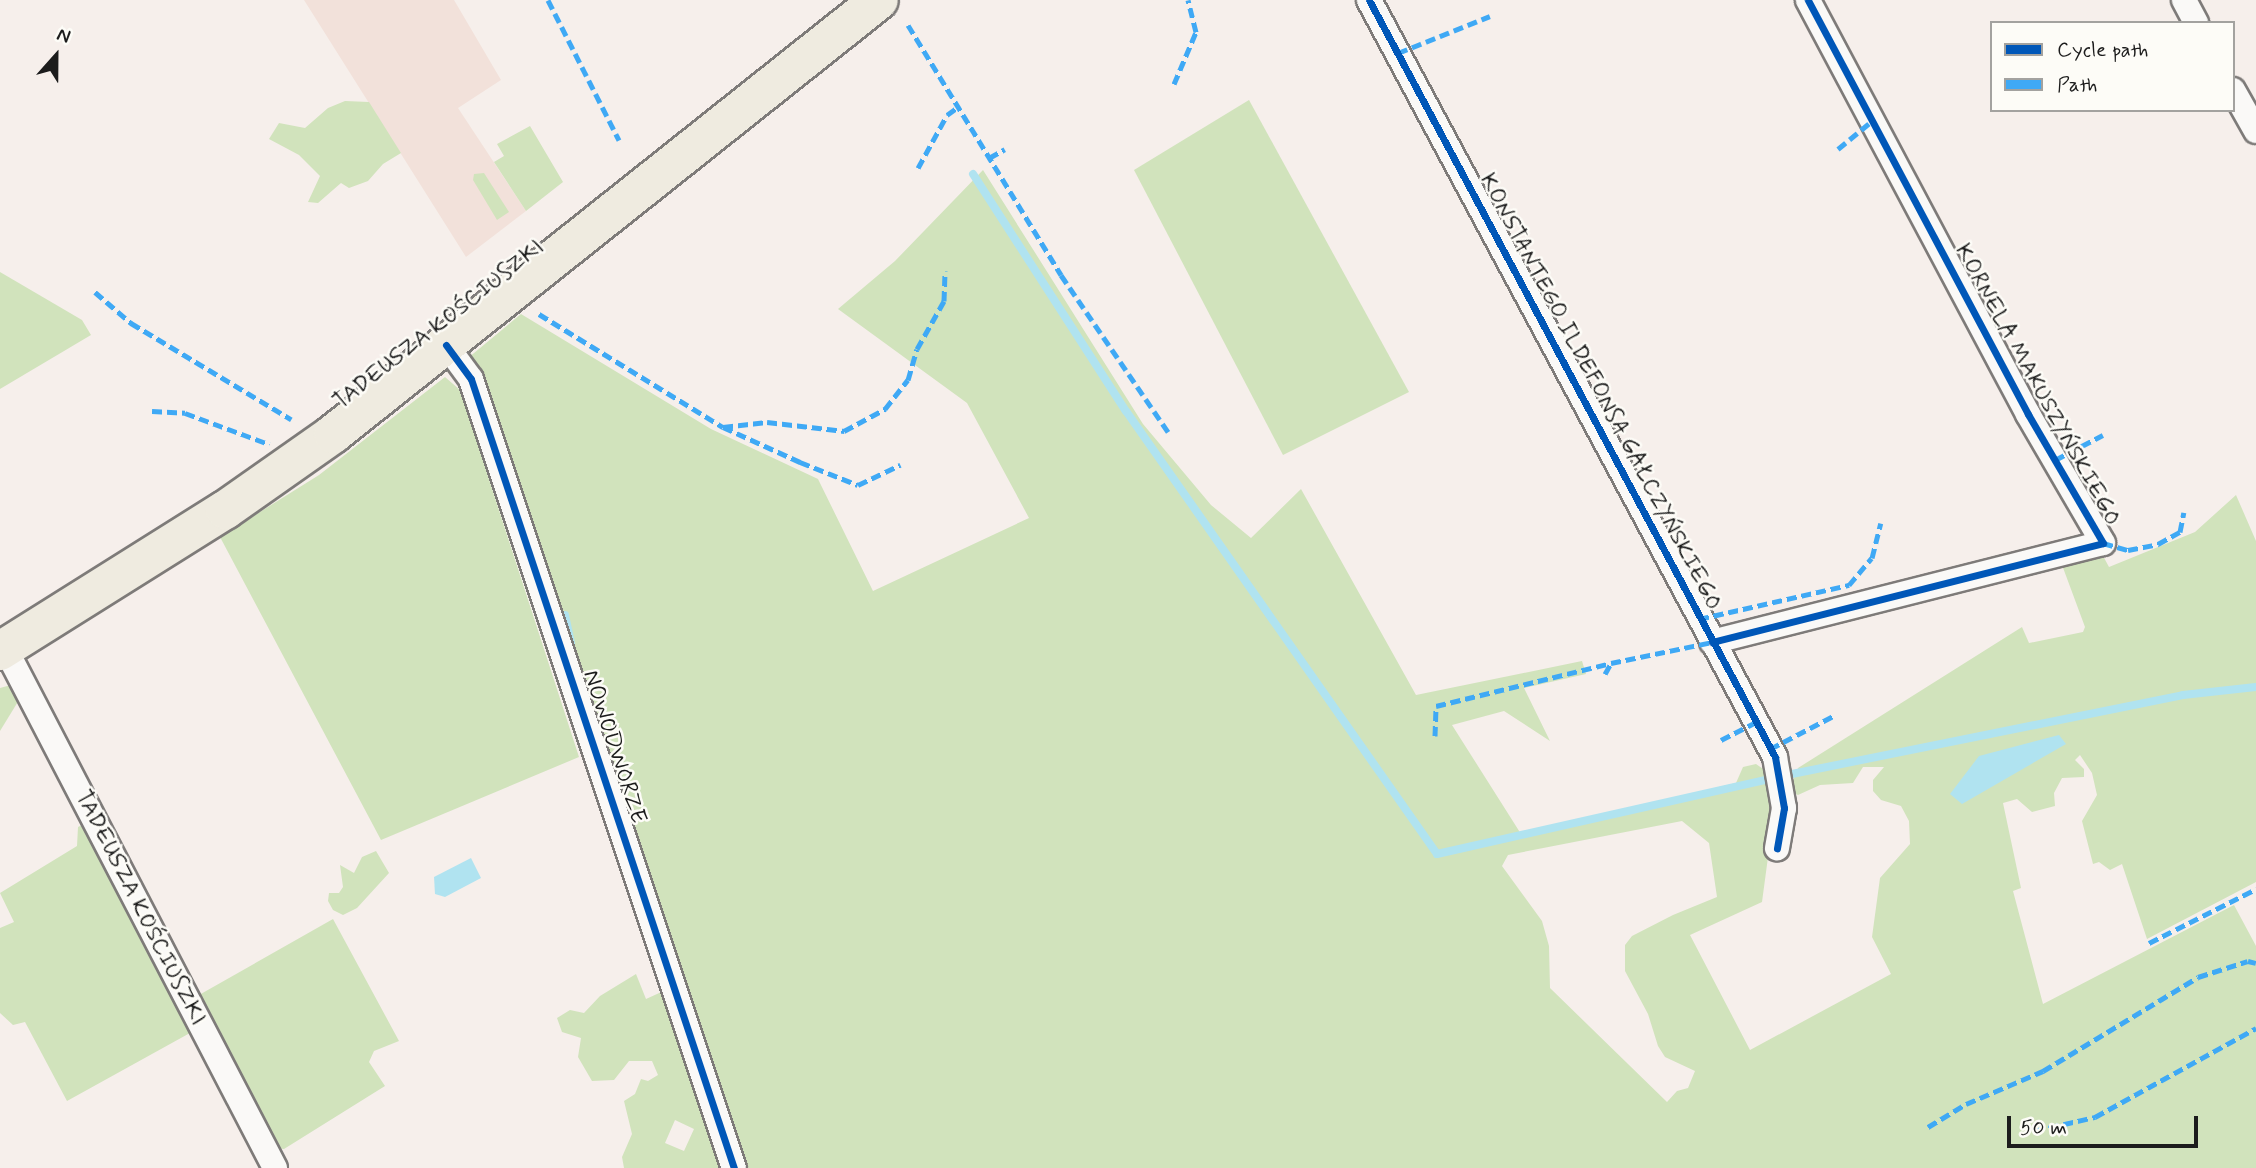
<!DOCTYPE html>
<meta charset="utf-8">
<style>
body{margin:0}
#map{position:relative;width:2256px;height:1168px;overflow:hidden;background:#f6efeb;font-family:Mynerve,sans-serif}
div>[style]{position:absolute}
.built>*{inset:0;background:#f2e1da}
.green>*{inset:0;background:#d1e3bc}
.water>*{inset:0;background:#b0e3f0}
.stream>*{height:8px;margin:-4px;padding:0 4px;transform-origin:4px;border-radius:4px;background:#b0e3f0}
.roads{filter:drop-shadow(2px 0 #7e7b79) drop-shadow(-2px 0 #7e7b79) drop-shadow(0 2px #7e7b79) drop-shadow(0 -2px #7e7b79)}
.minor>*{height:24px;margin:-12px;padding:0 12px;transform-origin:12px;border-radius:12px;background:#faf9f7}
.primary>*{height:38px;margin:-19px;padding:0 19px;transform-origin:19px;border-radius:19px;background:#efebe0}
.quiet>*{height:5px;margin-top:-2.5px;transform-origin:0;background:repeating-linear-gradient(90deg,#3fa9f5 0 10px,transparent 0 15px)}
.cycleway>*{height:7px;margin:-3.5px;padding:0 3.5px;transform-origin:3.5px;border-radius:3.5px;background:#0057b8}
span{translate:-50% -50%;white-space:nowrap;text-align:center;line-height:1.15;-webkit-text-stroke:5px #fdfcf7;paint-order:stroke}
.street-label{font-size:23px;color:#1c1c1c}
.legend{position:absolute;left:1990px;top:21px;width:245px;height:91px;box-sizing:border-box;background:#fdfcf7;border:2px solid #a3a29f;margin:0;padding:9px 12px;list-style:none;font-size:21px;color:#1c1c1c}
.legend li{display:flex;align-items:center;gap:14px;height:35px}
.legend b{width:35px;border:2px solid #a3a29f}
.north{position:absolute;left:21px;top:21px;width:70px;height:70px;-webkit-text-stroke:5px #fdfcf7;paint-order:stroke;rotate:21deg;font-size:19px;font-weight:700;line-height:28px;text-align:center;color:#1c1c1c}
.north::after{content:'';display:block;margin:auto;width:24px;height:32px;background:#1c1c1c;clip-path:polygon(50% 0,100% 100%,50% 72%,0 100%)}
.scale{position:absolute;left:2007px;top:1116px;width:191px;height:32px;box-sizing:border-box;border:4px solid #1c1c1c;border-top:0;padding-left:9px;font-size:21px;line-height:24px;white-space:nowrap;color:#1c1c1c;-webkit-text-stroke:5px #fdfcf7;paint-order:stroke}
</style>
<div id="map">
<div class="built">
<i style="clip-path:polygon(304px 0,454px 0,501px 80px,458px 108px,526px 211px,466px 257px)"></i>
</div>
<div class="green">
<i style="clip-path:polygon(1249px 100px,1409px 392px,1283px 455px,1134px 170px)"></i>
<i style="clip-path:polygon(345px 101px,369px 102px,401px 153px,383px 164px,368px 181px,349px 188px,341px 183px,318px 203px,308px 202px,320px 176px,299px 155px,269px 139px,279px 123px,305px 128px,328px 108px)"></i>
<i style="clip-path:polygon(530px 126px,563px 182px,526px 211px,494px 162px,504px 156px,497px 144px)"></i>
<i style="clip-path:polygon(evenodd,983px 170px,1143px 424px,1211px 505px,1251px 538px,1301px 489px,1416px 695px,1582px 661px,1586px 674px,1524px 688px,1550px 741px,1504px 711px,1452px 725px,1521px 834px,1736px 783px,1743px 767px,1756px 764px,1766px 771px,1777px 790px,1762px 902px,1690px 935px,1750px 1050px,1891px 974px,1872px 937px,1880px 878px,1910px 844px,1909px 821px,1901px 806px,1881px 800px,1873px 791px,1873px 780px,1884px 767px,1863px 767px,1853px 783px,1820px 785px,1798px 795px,1789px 791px,1798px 768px,2022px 627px,2029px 643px,2083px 632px,2085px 627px,2062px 565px,2102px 554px,2109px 567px,2195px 532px,2236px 495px,2256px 541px,2256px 882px,2147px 939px,2122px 864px,2110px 870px,2099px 862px,2093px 864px,2082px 821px,2097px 795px,2092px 773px,2080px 755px,2075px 760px,2084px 769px,2084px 777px,2062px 778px,2054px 793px,2055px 806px,2032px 812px,2017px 799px,2003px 803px,2021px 888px,2013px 891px,2043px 1004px,2234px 905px,2256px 946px,2256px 1168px,624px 1168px,622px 1157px,632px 1134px,624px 1101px,635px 1094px,641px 1079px,648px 1081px,658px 1075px,652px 1061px,629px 1061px,614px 1080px,592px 1081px,578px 1057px,581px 1038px,562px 1032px,557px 1018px,570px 1010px,584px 1013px,600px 996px,636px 974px,646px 999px,668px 989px,468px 358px,521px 314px,711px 429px,818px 479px,873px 591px,1029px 518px,967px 403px,838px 309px,895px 261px,983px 170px,1682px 821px,1709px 843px,1717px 897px,1673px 915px,1632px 936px,1625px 945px,1625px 971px,1648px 1014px,1658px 1046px,1665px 1057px,1695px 1071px,1688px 1088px,1677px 1091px,1667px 1102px,1550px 988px,1549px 946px,1542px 921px,1502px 866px,1508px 855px,1682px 821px,983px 170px,675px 1120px,694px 1129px,684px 1151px,665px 1143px,675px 1120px)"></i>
<i style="clip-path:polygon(484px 173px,509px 212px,497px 220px,473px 180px,474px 174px)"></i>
<i style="clip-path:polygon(0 272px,82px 320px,91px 335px,0 389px)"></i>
<i style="clip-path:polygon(445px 377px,460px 390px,579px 757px,381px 840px,220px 537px,319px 475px)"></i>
<i style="clip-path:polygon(11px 685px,19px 700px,0 731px,0 688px)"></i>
<i style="clip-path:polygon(86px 823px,199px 1028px,67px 1101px,25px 1022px,13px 1025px,0 1013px,0 928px,14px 922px,0 893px,77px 846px,78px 827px)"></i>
<i style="clip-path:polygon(376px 851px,389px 873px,357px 908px,343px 915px,333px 910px,328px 901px,329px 893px,339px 893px,343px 887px,340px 865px,354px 873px,362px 857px)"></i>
<i style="clip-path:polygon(333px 919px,399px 1041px,374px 1051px,369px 1062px,385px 1086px,284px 1149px,276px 1148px,199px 995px)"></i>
</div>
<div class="water">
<i style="clip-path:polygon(2059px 735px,2066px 744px,1962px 804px,1950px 794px,1979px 756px)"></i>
<i style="clip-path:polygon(471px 858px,481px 878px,445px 897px,435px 894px,434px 877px)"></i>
</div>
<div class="stream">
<i style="left:973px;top:174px;width:282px;rotate:57.2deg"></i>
<i style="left:1126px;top:411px;width:541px;rotate:54.93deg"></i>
<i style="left:1437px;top:854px;width:345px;rotate:-12.7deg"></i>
<i style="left:565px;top:615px;width:29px;rotate:78deg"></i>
<i style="left:1782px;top:776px;width:409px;rotate:-11.4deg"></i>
<i style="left:2183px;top:695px;width:73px;rotate:-6.3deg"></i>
</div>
<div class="roads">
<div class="minor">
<i style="left:1369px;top:0;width:859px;rotate:61.79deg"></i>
<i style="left:1775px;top:757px;width:52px;rotate:80deg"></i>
<i style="left:1784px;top:808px;width:41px;rotate:99.9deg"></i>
<i style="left:2184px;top:0;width:26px;rotate:62deg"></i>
<i style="left:2233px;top:90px;width:47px;rotate:60.7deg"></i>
<i style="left:446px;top:345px;width:42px;rotate:53.7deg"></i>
<i style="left:471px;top:379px;width:832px;rotate:71.57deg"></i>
<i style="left:1712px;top:642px;width:403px;rotate:-14.2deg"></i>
<i style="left:2103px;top:543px;width:149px;rotate:-120.2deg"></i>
<i style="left:2028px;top:414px;width:469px;rotate:-118deg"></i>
<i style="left:5px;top:648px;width:586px;rotate:62.56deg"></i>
</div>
<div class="primary">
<i style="left:0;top:651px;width:266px;rotate:-32.1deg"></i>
<i style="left:225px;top:510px;width:132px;rotate:-35.1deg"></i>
<i style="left:333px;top:434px;width:697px;rotate:-38.48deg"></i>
</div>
</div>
<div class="quiet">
<i style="left:548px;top:0;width:157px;rotate:63.1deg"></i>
<i style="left:908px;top:25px;width:293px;rotate:58.5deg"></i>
<i style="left:1061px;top:275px;width:190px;rotate:55.7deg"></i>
<i style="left:1398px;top:53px;width:99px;rotate:-21.9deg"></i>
<i style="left:1174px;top:84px;width:56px;rotate:-67.1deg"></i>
<i style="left:1196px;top:32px;width:33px;rotate:-104deg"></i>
<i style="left:1838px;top:149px;width:44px;rotate:-39.5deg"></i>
<i style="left:989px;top:158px;width:18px;rotate:-29deg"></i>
<i style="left:918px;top:168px;width:60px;rotate:-61.3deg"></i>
<i style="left:947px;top:115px;width:14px;rotate:-36deg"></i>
<i style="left:95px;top:292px;width:48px;rotate:40.7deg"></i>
<i style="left:131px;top:323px;width:187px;rotate:31deg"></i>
<i style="left:539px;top:314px;width:216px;rotate:31.6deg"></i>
<i style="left:723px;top:427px;width:85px;rotate:24.4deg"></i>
<i style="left:800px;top:462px;width:62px;rotate:21.6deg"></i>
<i style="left:858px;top:485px;width:47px;rotate:-25.5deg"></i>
<i style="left:152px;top:411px;width:33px;rotate:3deg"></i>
<i style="left:185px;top:413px;width:90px;rotate:20.3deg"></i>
<i style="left:723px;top:427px;width:44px;rotate:-6.5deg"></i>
<i style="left:767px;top:422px;width:78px;rotate:6.7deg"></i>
<i style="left:844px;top:431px;width:47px;rotate:-28.2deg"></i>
<i style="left:885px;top:409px;width:37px;rotate:-52deg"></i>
<i style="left:908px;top:380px;width:32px;rotate:-74deg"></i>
<i style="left:917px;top:349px;width:55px;rotate:-60.6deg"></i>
<i style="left:944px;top:301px;width:30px;rotate:-88deg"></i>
<i style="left:2055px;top:460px;width:54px;rotate:-27.5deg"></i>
<i style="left:2103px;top:543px;width:26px;rotate:16deg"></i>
<i style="left:2128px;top:550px;width:31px;rotate:-11deg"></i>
<i style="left:2158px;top:544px;width:25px;rotate:-29deg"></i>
<i style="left:2180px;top:532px;width:20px;rotate:-79deg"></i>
<i style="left:1699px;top:619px;width:154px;rotate:-12.8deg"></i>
<i style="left:1849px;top:585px;width:35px;rotate:-50deg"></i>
<i style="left:1872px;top:558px;width:36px;rotate:-76deg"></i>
<i style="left:1605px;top:674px;width:13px;rotate:-61deg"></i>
<i style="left:1611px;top:663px;width:103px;rotate:-11.7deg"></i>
<i style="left:1435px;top:736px;width:30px;rotate:-88deg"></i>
<i style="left:1436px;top:706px;width:180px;rotate:-13.8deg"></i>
<i style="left:1721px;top:740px;width:39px;rotate:-27deg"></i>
<i style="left:1770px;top:749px;width:73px;rotate:-27.6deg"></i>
<i style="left:2149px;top:943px;width:120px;rotate:-26.8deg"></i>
<i style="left:1928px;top:1127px;width:44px;rotate:-31.2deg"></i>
<i style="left:1966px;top:1104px;width:84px;rotate:-23.2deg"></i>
<i style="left:2043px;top:1071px;width:181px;rotate:-31.2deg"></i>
<i style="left:2198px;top:977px;width:52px;rotate:-17.7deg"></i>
<i style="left:2248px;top:961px;width:8px;rotate:14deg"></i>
<i style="left:2034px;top:1131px;width:63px;rotate:-12.9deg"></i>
<i style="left:2095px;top:1117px;width:184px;rotate:-28.9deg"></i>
</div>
<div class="cycleway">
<i style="left:1369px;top:0;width:859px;rotate:61.79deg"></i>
<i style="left:1775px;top:757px;width:52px;rotate:80deg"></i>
<i style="left:1784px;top:808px;width:41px;rotate:99.9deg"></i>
<i style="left:446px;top:345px;width:42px;rotate:53.7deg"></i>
<i style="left:471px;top:379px;width:832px;rotate:71.57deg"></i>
<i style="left:1712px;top:642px;width:403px;rotate:-14.2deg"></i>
<i style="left:2103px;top:543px;width:149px;rotate:-120.2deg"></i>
<i style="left:2028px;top:414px;width:469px;rotate:-118deg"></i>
</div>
<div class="street-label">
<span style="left:439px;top:325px;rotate:-38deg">TADEUSZA KOŚCIUSZKI</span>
<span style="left:2037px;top:385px;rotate:61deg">KORNELA MAKUSZYŃSKIEGO</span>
<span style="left:1600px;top:392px;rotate:62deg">KONSTANTEGO ILDEFONSA GAŁCZYŃSKIEGO</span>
<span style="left:614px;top:747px;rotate:72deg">NOWODWORZE</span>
<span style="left:140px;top:908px;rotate:63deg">TADEUSZA KOŚCIUSZKI</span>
</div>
<ul class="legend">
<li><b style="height:9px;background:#0057b8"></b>Cycle path</li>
<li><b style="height:9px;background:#3fa9f5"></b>Path</li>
</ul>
<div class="north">N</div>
<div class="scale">50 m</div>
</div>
